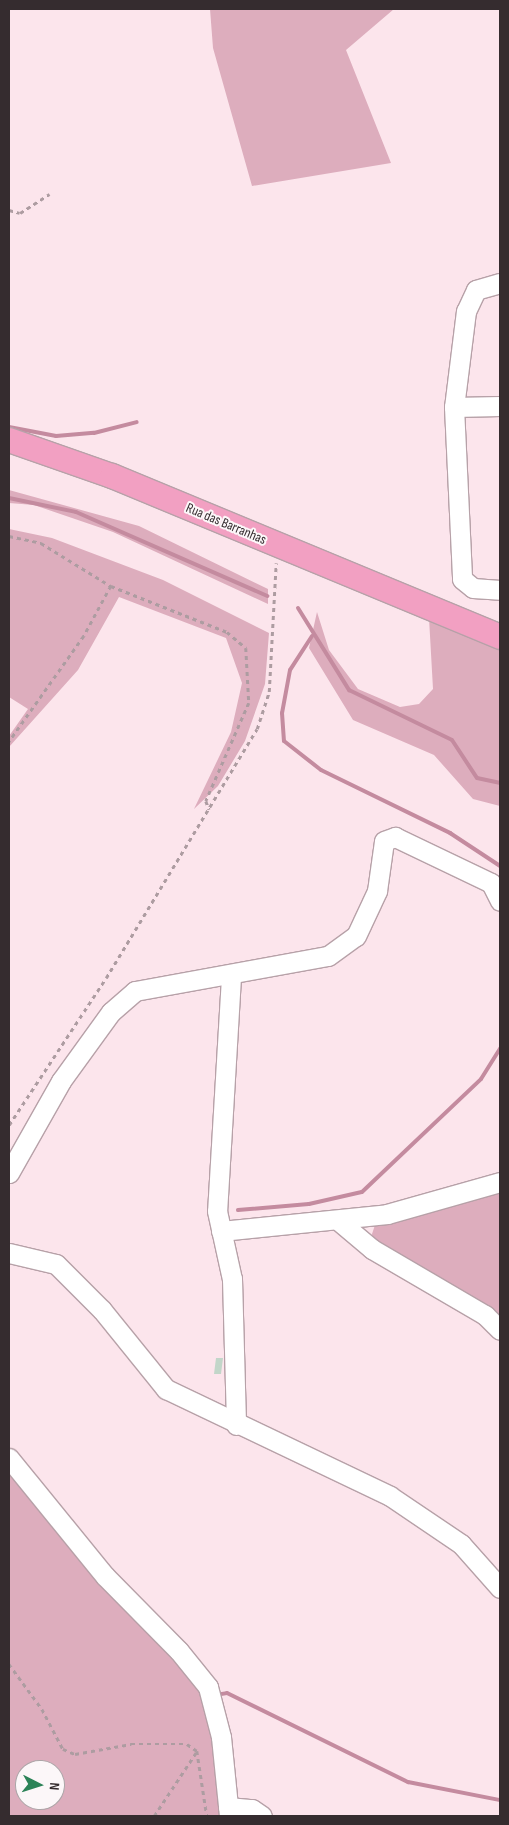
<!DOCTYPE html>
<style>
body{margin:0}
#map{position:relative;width:509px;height:1825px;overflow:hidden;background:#fce5ec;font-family:"Sofia Sans Condensed",sans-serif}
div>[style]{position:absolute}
.green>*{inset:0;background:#ddadbd}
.stream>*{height:4px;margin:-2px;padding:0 2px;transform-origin:2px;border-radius:2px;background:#c48b9f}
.building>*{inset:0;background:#c2d6c9}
.path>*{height:2.5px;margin-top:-1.25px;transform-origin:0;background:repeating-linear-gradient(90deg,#ad9ca1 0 4px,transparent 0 8px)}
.roads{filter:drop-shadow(1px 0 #b7a1a8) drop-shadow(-1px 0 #b7a1a8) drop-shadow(0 1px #b7a1a8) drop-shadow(0 -1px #b7a1a8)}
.minor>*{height:19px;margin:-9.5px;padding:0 9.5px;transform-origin:9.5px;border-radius:9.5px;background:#fff}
.major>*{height:24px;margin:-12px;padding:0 12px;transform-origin:12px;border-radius:12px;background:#f2a0c2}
span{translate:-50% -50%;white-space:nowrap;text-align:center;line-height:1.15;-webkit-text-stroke:4px #fcf7f9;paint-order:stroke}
.street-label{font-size:14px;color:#352c2f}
.frame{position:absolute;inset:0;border:10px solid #352c2f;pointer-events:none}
.north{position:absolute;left:15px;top:1760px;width:50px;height:50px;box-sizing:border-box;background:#fcf7f9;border:1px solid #aca6a8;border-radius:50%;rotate:95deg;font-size:14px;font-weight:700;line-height:20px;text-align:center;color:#352c2f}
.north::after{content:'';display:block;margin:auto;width:18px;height:22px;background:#2c8358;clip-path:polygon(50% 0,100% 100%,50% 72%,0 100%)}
</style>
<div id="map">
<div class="green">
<i style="clip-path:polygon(210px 9px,394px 9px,346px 50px,391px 163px,252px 186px,213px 48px)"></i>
<i style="clip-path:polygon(9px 490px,139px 526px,268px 589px,268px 604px,113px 532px,34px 505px,9px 503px)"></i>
<i style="clip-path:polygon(9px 529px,52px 538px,163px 580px,269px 633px,265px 684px,245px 741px,218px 786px,194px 809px,231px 732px,242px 683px,226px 638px,119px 597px,78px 670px,9px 747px,9px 736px,28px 709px,9px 697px)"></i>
<i style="clip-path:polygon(317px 612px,329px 650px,358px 689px,400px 707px,419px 704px,433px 689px,429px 618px,500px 647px,500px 806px,473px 799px,434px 755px,353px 720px,309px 648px)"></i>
<i style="clip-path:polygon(500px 1186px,500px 1327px,374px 1246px,372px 1234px,375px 1225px,392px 1216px)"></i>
<i style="clip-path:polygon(evenodd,9px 1471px,76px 1553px,154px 1633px,197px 1684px,214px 1738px,221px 1816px,9px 1816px,9px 1471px,25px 1770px,55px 1770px,55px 1800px,25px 1800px,25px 1770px)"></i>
</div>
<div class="stream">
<i style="left:9px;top:427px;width:48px;rotate:10.8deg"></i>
<i style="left:56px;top:436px;width:38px;rotate:-5deg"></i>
<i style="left:94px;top:433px;width:44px;rotate:-14.3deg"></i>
<i style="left:9px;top:498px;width:68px;rotate:11.8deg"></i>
<i style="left:76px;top:512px;width:209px;rotate:23.7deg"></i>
<i style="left:298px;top:608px;width:97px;rotate:58.1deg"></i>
<i style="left:349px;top:690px;width:114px;rotate:25.9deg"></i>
<i style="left:452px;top:740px;width:45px;rotate:56.7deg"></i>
<i style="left:477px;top:778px;width:24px;rotate:12deg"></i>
<i style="left:312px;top:636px;width:40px;rotate:122.9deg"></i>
<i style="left:290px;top:670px;width:44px;rotate:100.5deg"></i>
<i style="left:282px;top:713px;width:28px;rotate:86deg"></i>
<i style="left:284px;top:741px;width:47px;rotate:38.1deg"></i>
<i style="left:321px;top:770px;width:144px;rotate:26deg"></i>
<i style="left:450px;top:833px;width:60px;rotate:33.4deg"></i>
<i style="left:238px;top:1210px;width:71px;rotate:-4.8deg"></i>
<i style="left:309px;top:1204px;width:54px;rotate:-12.8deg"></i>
<i style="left:362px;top:1192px;width:164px;rotate:-43.5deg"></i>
<i style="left:481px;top:1079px;width:36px;rotate:-58deg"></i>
<i style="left:215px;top:1695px;width:12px;rotate:-9deg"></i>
<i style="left:227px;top:1693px;width:202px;rotate:26.2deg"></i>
<i style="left:408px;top:1782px;width:94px;rotate:11.1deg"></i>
</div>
<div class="building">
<i style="clip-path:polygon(216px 1358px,223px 1358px,221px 1374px,214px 1374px)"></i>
</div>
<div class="path">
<i style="left:9px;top:210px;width:11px;rotate:15deg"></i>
<i style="left:20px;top:213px;width:35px;rotate:-33deg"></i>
<i style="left:9px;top:536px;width:33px;rotate:12deg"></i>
<i style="left:41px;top:543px;width:82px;rotate:31.6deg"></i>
<i style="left:111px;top:586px;width:57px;rotate:118.4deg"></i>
<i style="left:84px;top:636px;width:130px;rotate:125.3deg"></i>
<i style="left:111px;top:586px;width:125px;rotate:21.6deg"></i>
<i style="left:227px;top:632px;width:25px;rotate:40deg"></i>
<i style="left:246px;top:648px;width:55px;rotate:86.9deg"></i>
<i style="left:249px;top:703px;width:107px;rotate:113.7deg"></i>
<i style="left:206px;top:801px;width:9px;rotate:69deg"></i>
<i style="left:9px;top:1125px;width:176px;rotate:-56.6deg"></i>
<i style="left:106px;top:978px;width:291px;rotate:-58.8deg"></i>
<i style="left:257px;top:729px;width:39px;rotate:-72deg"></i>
<i style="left:269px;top:692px;width:129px;rotate:-86.9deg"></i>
<i style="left:9px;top:1664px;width:56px;rotate:53.7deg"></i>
<i style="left:42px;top:1709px;width:45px;rotate:62.3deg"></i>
<i style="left:63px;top:1749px;width:13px;rotate:23deg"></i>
<i style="left:75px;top:1754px;width:57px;rotate:-10.1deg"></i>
<i style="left:131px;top:1744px;width:56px"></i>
<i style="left:187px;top:1744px;width:12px;rotate:35deg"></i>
<i style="left:197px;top:1751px;width:66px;rotate:81.3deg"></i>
<i style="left:154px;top:1816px;width:78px;rotate:-56.5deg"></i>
</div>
<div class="roads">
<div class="minor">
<i style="left:500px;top:283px;width:25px;rotate:164deg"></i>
<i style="left:476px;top:290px;width:23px;rotate:115deg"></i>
<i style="left:466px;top:311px;width:97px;rotate:97.1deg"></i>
<i style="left:454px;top:407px;width:172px;rotate:87.3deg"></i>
<i style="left:462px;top:579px;width:14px;rotate:39deg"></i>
<i style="left:473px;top:588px;width:27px;rotate:4deg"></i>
<i style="left:454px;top:407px;width:46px;rotate:-1.2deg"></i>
<i style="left:231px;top:977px;width:234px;rotate:93.4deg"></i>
<i style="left:217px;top:1211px;width:70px;rotate:77.6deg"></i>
<i style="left:232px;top:1279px;width:146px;rotate:88.4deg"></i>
<i style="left:9px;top:1173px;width:106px;rotate:-60.5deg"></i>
<i style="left:61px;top:1081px;width:85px;rotate:-54.1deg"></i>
<i style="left:111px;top:1012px;width:32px;rotate:-41deg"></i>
<i style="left:135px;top:991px;width:196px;rotate:-10.3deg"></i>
<i style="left:328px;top:956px;width:34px;rotate:-36deg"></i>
<i style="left:356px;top:936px;width:50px;rotate:-65deg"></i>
<i style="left:377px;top:891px;width:50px;rotate:-82deg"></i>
<i style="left:384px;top:841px;width:12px;rotate:-20deg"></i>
<i style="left:395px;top:837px;width:106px;rotate:25.6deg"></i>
<i style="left:491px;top:883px;width:20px;rotate:63deg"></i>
<i style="left:340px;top:1222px;width:42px;rotate:40.2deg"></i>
<i style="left:372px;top:1249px;width:131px;rotate:30.3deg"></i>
<i style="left:485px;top:1315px;width:21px;rotate:45deg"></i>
<i style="left:221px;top:1231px;width:167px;rotate:-5.8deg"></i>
<i style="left:387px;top:1214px;width:117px;rotate:-15.8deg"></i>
<i style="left:9px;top:1253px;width:48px;rotate:13.2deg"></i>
<i style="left:56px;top:1264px;width:65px;rotate:45deg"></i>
<i style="left:102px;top:1310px;width:102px;rotate:51deg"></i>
<i style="left:166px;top:1389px;width:248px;rotate:25.5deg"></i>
<i style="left:390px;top:1496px;width:86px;rotate:34.1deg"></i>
<i style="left:461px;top:1544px;width:59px;rotate:48.4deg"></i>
<i style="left:9px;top:1458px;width:152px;rotate:50.9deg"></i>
<i style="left:105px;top:1576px;width:105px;rotate:45.4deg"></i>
<i style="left:179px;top:1651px;width:46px;rotate:51.1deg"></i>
<i style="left:208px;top:1687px;width:52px;rotate:75.4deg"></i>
<i style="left:221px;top:1737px;width:79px;rotate:84.2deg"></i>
<i style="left:228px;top:1807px;width:24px;rotate:5deg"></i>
<i style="left:252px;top:1809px;width:12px;rotate:35deg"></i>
</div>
<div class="major">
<i style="left:9px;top:440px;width:109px;rotate:19.3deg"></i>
<i style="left:112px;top:476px;width:420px;rotate:22.5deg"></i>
</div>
</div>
<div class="street-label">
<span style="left:226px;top:524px;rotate:23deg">Rua das Barranhas</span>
</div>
<div class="frame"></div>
<div class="north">N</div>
</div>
